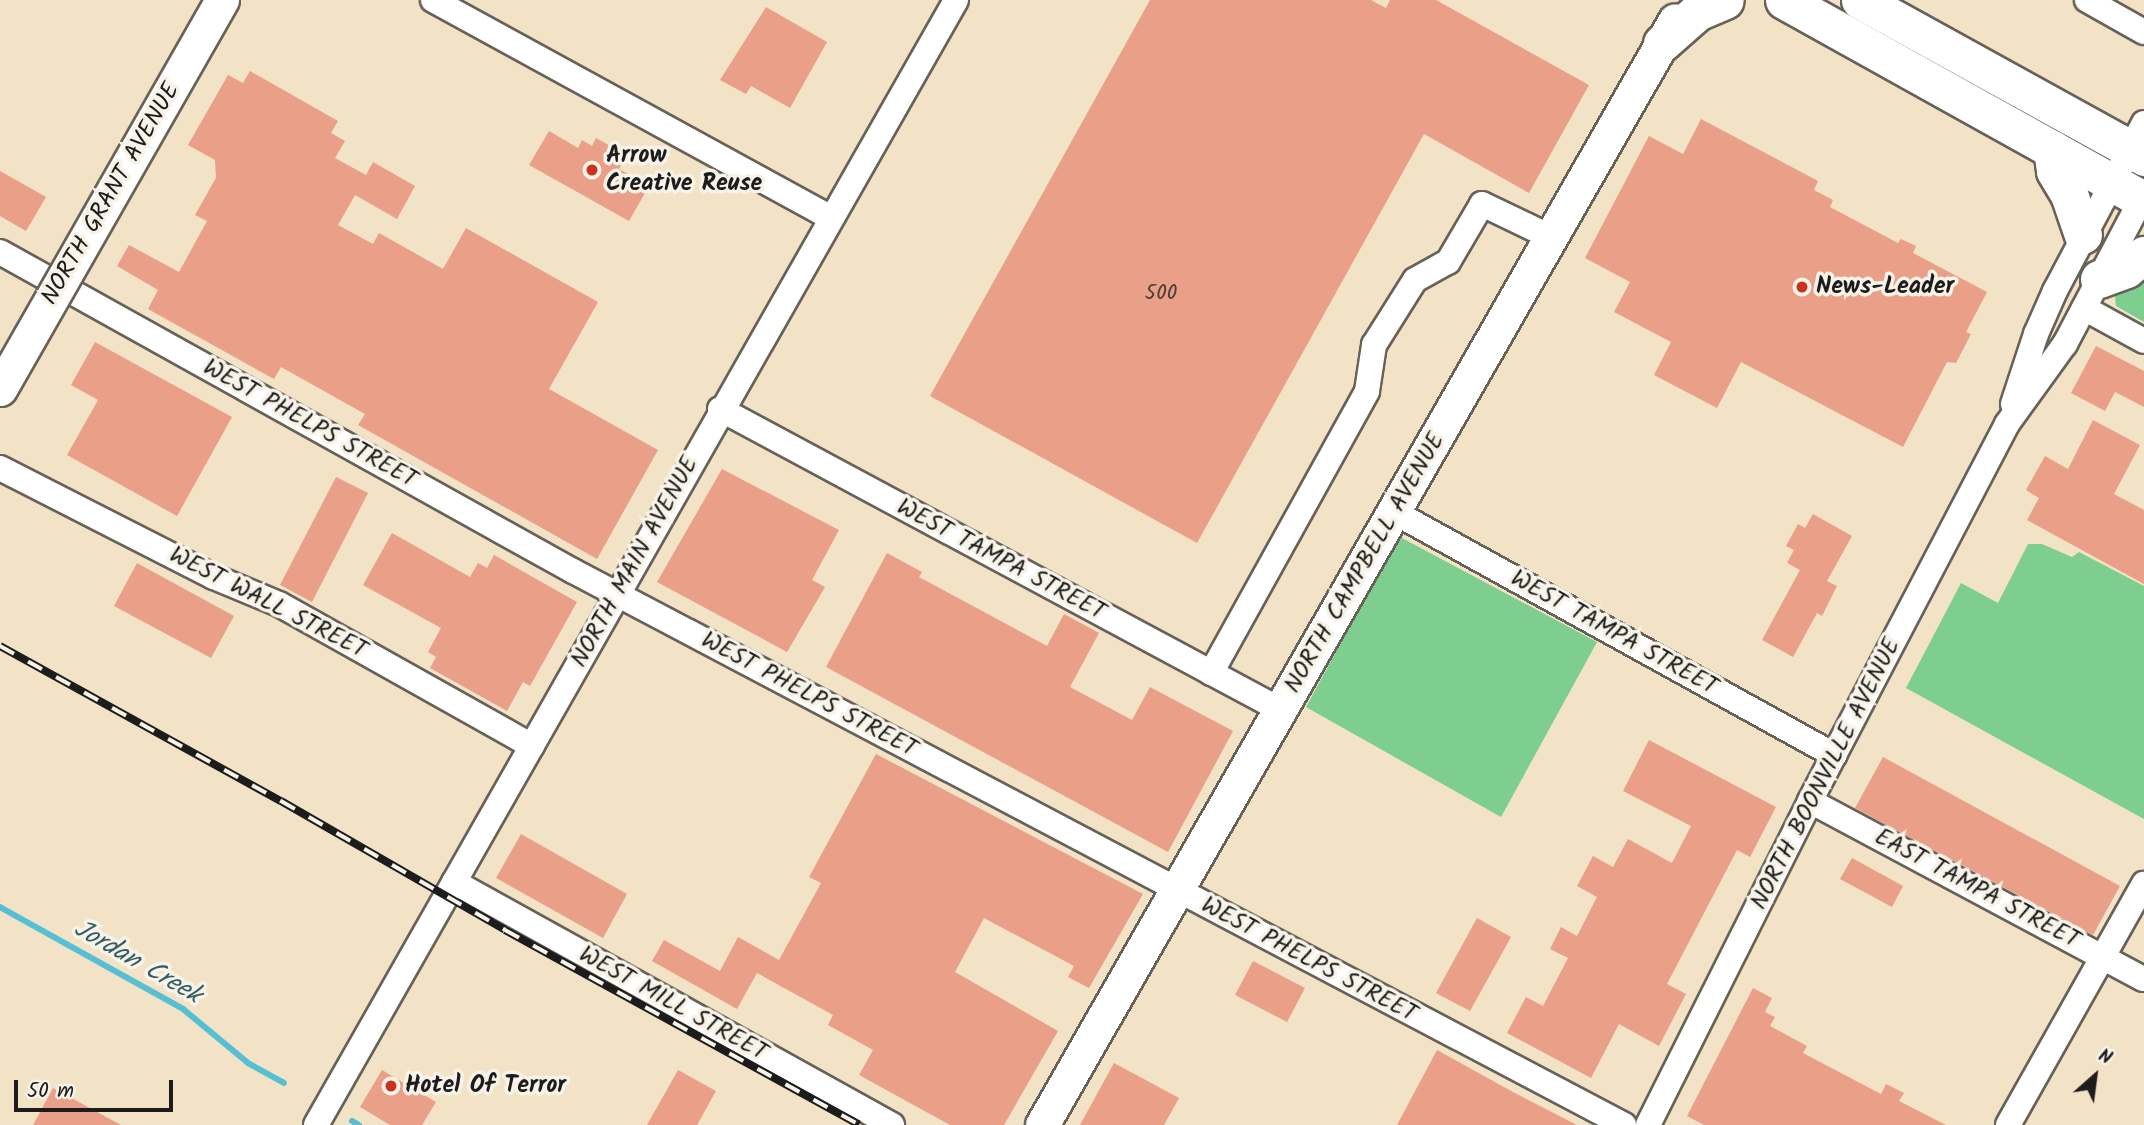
<!DOCTYPE html>
<style>
body{margin:0}
#map{position:relative;width:2144px;height:1125px;overflow:hidden;background:#f2e2c6;font-family:Kalam,sans-serif}
div>[style]{position:absolute}
.green>*{inset:0;background:#7dce8f}
.stream>*{height:6px;margin:-3px;padding:0 3px;transform-origin:3px;border-radius:3px;background:#56bfd3}
.building>*{inset:0;background:#e99f88}
.roads{filter:drop-shadow(2px 0 #676158) drop-shadow(-2px 0 #676158) drop-shadow(0 2px #676158) drop-shadow(0 -2px #676158)}
.street>*{height:24px;margin:-12px;padding:0 12px;transform-origin:12px;border-radius:12px;background:#fff}
.secondary>*{height:33px;margin:-16.5px;padding:0 16.5px;transform-origin:16.5px;border-radius:16.5px;background:#fff}
.primary>*{height:37px;margin:-18.5px;padding:0 18.5px;transform-origin:18.5px;border-radius:18.5px;background:#fff}
.rail>*{height:8px;margin-top:-4px;transform-origin:0;background:repeating-linear-gradient(90deg,#f7f3e8 0 16px,#1c1c1c 0 32px);box-sizing:border-box;border-block:2px solid #1c1c1c}
.bridges{filter:drop-shadow(2px 0 #676158) drop-shadow(-2px 0 #676158) drop-shadow(0 2px #676158) drop-shadow(0 -2px #676158)}
.secondary-bridge>*{height:33px;margin:-16.5px;padding:0 16.5px;transform-origin:16.5px;border-radius:16.5px;background:#fff}
.dots>*{width:19px;height:19px;translate:-50% -50%;box-sizing:border-box;border:4px solid #f7f3e8;border-radius:50%}
span{translate:-50% -50%;white-space:nowrap;text-align:center;line-height:1.15;-webkit-text-stroke:7px #f7f3e8;paint-order:stroke}
.number-label{font-size:21px;color:#4f3d37}
.number-label span{-webkit-text-stroke-width:0}
.poi-label{font-size:24px;color:#1c1c1c;font-weight:700}
.left{translate:0 -50%;text-align:left}
.street-label{font-size:24px;color:#1c1c1c}
.water-label{font-size:26px;color:#335d65;font-style:italic}
.north{position:absolute;left:2060px;top:1041px;width:70px;height:70px;-webkit-text-stroke:5px #f7f3e8;paint-order:stroke;rotate:28deg;font-size:19px;font-weight:700;line-height:28px;text-align:center;color:#1c1c1c}
.north::after{content:'';display:block;margin:auto;width:24px;height:32px;background:#1c1c1c;clip-path:polygon(50% 0,100% 100%,50% 72%,0 100%)}
.scale{position:absolute;left:14px;top:1080px;width:159px;height:32px;box-sizing:border-box;border:4px solid #1c1c1c;border-top:0;padding-left:9px;font-size:21px;line-height:24px;white-space:nowrap;color:#1c1c1c;-webkit-text-stroke:5px #f7f3e8;paint-order:stroke}
</style>
<div id="map">
<div class="green">
<i style="clip-path:polygon(2144px 267px,2144px 322px,2116px 306px,2115px 296px)"></i>
<i style="clip-path:polygon(1402px 538px,1597px 642px,1501px 817px,1306px 707px,1395px 544px)"></i>
<i style="clip-path:polygon(2028px 544px,2042px 544px,2072px 557px,2079px 552px,2144px 586px,2144px 819px,1906px 688px,1961px 583px,1998px 603px)"></i>
</div>
<div class="stream">
<i style="left:0;top:907px;width:210px;rotate:29.1deg"></i>
<i style="left:183px;top:1009px;width:85px;rotate:39.7deg"></i>
<i style="left:248px;top:1063px;width:41px;rotate:29.1deg"></i>
<i style="left:352px;top:1121px;width:8px;rotate:30deg"></i>
</div>
<div class="building">
<i style="clip-path:polygon(1150px 0,1371px 0,1386px 8px,1390px 0,1436px 0,1589px 85px,1529px 193px,1424px 134px,1197px 543px,930px 396px)"></i>
<i style="clip-path:polygon(766px 7px,827px 42px,790px 108px,751px 86px,746px 94px,720px 80px)"></i>
<i style="clip-path:polygon(250px 71px,338px 121px,331px 133px,345px 141px,335px 158px,366px 175px,373px 162px,415px 186px,397px 219px,355px 195px,338px 225px,373px 244px,379px 233px,443px 269px,466px 228px,598px 302px,549px 389px,658px 450px,597px 559px,358px 425px,365px 414px,281px 367px,274px 379px,148px 309px,158px 290px,117px 266px,129px 245px,179px 272px,207px 221px,195px 215px,216px 178px,215px 160px,188px 145px,228px 75px,243px 83px)"></i>
<i style="clip-path:polygon(1701px 119px,1818px 181px,1814px 190px,1833px 200px,1830px 207px,1898px 243px,1901px 239px,1916px 246px,1913px 253px,1987px 292px,1966px 332px,1971px 334px,1956px 363px,1947px 362px,1903px 447px,1741px 362px,1717px 408px,1654px 375px,1671px 342px,1614px 312px,1630px 282px,1585px 258px,1649px 136px,1683px 154px)"></i>
<i style="clip-path:polygon(549px 131px,578px 148px,582px 140px,592px 146px,596px 138px,616px 149px,612px 157px,622px 163px,619px 169px,649px 186px,629px 221px,529px 165px)"></i>
<i style="clip-path:polygon(0 171px,46px 197px,26px 231px,0 216px)"></i>
<i style="clip-path:polygon(95px 342px,232px 417px,177px 516px,67px 455px,98px 400px,71px 385px)"></i>
<i style="clip-path:polygon(2096px 346px,2144px 371px,2144px 407px,2115px 392px,2105px 411px,2071px 393px)"></i>
<i style="clip-path:polygon(2093px 420px,2140px 445px,2114px 494px,2144px 510px,2144px 584px,2027px 520px,2039px 498px,2026px 490px,2045px 456px,2068px 469px)"></i>
<i style="clip-path:polygon(722px 469px,839px 530px,812px 580px,825px 587px,787px 652px,657px 582px)"></i>
<i style="clip-path:polygon(336px 477px,368px 493px,312px 602px,280px 585px)"></i>
<i style="clip-path:polygon(1813px 514px,1852px 536px,1827px 581px,1837px 586px,1822px 616px,1817px 613px,1793px 657px,1762px 640px,1800px 570px,1787px 563px,1794px 550px,1786px 546px,1798px 524px,1805px 528px)"></i>
<i style="clip-path:polygon(392px 533px,470px 577px,478px 563px,487px 568px,494px 555px,577px 602px,530px 686px,523px 682px,507px 711px,430px 668px,436px 657px,428px 652px,441px 628px,363px 585px)"></i>
<i style="clip-path:polygon(887px 553px,922px 572px,919px 577px,1047px 646px,1064px 614px,1099px 633px,1070px 687px,1132px 720px,1150px 687px,1233px 731px,1168px 852px,826px 667px)"></i>
<i style="clip-path:polygon(137px 563px,234px 616px,211px 658px,114px 606px)"></i>
<i style="clip-path:polygon(1649px 740px,1776px 807px,1750px 857px,1737px 850px,1667px 984px,1686px 994px,1659px 1046px,1619px 1024px,1591px 1078px,1507px 1033px,1526px 997px,1543px 1006px,1568px 958px,1550px 949px,1561px 927px,1577px 936px,1597px 897px,1577px 886px,1593px 856px,1613px 867px,1628px 839px,1672px 863px,1691px 826px,1623px 791px)"></i>
<i style="clip-path:polygon(876px 754px,1143px 894px,1089px 988px,1068px 977px,1074px 966px,984px 918px,955px 972px,1058px 1031px,1004px 1125px,950px 1125px,859px 1075px,873px 1050px,828px 1025px,833px 1015px,757px 973px,737px 1009px,652px 961px,664px 940px,720px 971px,738px 937px,779px 960px,821px 883px,809px 877px)"></i>
<i style="clip-path:polygon(1883px 757px,2120px 886px,2093px 935px,1855px 808px)"></i>
<i style="clip-path:polygon(521px 834px,627px 894px,603px 938px,496px 878px)"></i>
<i style="clip-path:polygon(1852px 858px,1903px 886px,1892px 907px,1840px 879px)"></i>
<i style="clip-path:polygon(1477px 918px,1511px 937px,1470px 1011px,1436px 993px)"></i>
<i style="clip-path:polygon(1253px 961px,1305px 988px,1287px 1022px,1235px 995px)"></i>
<i style="clip-path:polygon(1753px 988px,1772px 998px,1765px 1012px,1775px 1017px,1770px 1026px,1807px 1046px,1803px 1053px,1881px 1094px,1886px 1084px,1904px 1093px,1899px 1101px,1946px 1125px,1704px 1125px,1687px 1116px)"></i>
<i style="clip-path:polygon(1437px 1050px,1513px 1092px,1577px 1125px,1397px 1125px)"></i>
<i style="clip-path:polygon(1114px 1063px,1179px 1098px,1164px 1125px,1080px 1125px)"></i>
<i style="clip-path:polygon(382px 1070px,436px 1102px,422px 1125px,390px 1125px,360px 1107px)"></i>
<i style="clip-path:polygon(678px 1070px,716px 1091px,697px 1125px,647px 1125px)"></i>
<i style="clip-path:polygon(53px 1088px,121px 1125px,33px 1125px)"></i>
</div>
<div class="roads">
<div class="street">
<i style="left:433px;top:0;width:452px;rotate:28.7deg"></i>
<i style="left:2087px;top:0;width:65px;rotate:29.3deg"></i>
<i style="left:0;top:252px;width:656px;rotate:29.11deg"></i>
<i style="left:573px;top:571px;width:1188px;rotate:27.79deg"></i>
<i style="left:2084px;top:308px;width:68px;rotate:28.8deg"></i>
<i style="left:2013px;top:404px;width:74px;rotate:-71.8deg"></i>
<i style="left:2036px;top:334px;width:47px;rotate:-66.2deg"></i>
<i style="left:2055px;top:291px;width:190px;rotate:-62.1deg"></i>
<i style="left:720px;top:409px;width:637px;rotate:28.22deg"></i>
<i style="left:0;top:468px;width:240px;rotate:27deg"></i>
<i style="left:214px;top:577px;width:70px;rotate:22.6deg"></i>
<i style="left:279px;top:604px;width:290px;rotate:29.3deg"></i>
<i style="left:1394px;top:512px;width:503px;rotate:28.91deg"></i>
<i style="left:1211px;top:673px;width:322px;rotate:-61deg"></i>
<i style="left:1367px;top:391px;width:47px;rotate:-81.3deg"></i>
<i style="left:1374px;top:345px;width:77px;rotate:-57.8deg"></i>
<i style="left:1415px;top:280px;width:38px;rotate:-29deg"></i>
<i style="left:1448px;top:262px;width:67px;rotate:-59.6deg"></i>
<i style="left:1482px;top:204px;width:76px;rotate:25.6deg"></i>
<i style="left:1810px;top:801px;width:378px;rotate:28.1deg"></i>
<i style="left:454px;top:882px;width:501px;rotate:29.02deg"></i>
<i style="left:316px;top:1125px;width:1294px;rotate:-60.36deg"></i>
<i style="left:1648px;top:1125px;width:362px;rotate:-63.4deg"></i>
<i style="left:1810px;top:801px;width:425px;rotate:-62.4deg"></i>
<i style="left:2007px;top:424px;width:99px;rotate:-54.1deg"></i>
<i style="left:2065px;top:344px;width:170px;rotate:-62.2deg"></i>
<i style="left:2008px;top:1125px;width:277px;rotate:-60.6deg"></i>
</div>
<div class="secondary">
<i style="left:1042px;top:1125px;width:1273px;rotate:-60.19deg"></i>
</div>
<div class="primary">
<i style="left:1784px;top:0;width:412px;rotate:29.1deg"></i>
<i style="left:1860px;top:0;width:325px;rotate:28.9deg"></i>
<i style="left:1662px;top:43px;width:47px;rotate:-41.5deg"></i>
<i style="left:1697px;top:12px;width:30px;rotate:-23deg"></i>
<i style="left:2052px;top:149px;width:22px;rotate:82deg"></i>
<i style="left:2055px;top:171px;width:27px;rotate:59deg"></i>
<i style="left:2069px;top:194px;width:43px;rotate:71.1deg"></i>
<i style="left:2099px;top:279px;width:29px;rotate:-20deg"></i>
<i style="left:2126px;top:269px;width:23px;rotate:-38deg"></i>
</div>
</div>
<div class="rail">
<i style="left:0;top:646px;width:321px;rotate:28.9deg"></i>
<i style="left:281px;top:801px;width:258px;rotate:29.9deg"></i>
<i style="left:505px;top:930px;width:404px;rotate:28.8deg"></i>
</div>
<div class="bridges">
<div class="secondary-bridge">
<i style="left:0;top:389px;width:448px;rotate:-60.3deg"></i>
</div>
</div>
<div class="dots">
<i style="left:592px;top:170px;background:#c8321e"></i>
<i style="left:1802px;top:287px;background:#c8321e"></i>
<i style="left:391px;top:1086px;background:#c8321e"></i>
</div>
<div class="number-label">
<span style="left:1161px;top:294px">500</span>
</div>
<div class="poi-label">
<span class="left" style="left:606px;top:170px">Arrow<br>Creative Reuse</span>
<span class="left" style="left:1816px;top:287px">News-Leader</span>
<span class="left" style="left:405px;top:1086px">Hotel Of Terror</span>
</div>
<div class="street-label">
<span style="left:111px;top:194px;rotate:-60deg">NORTH GRANT AVENUE</span>
<span style="left:310px;top:424px;rotate:29deg">WEST PHELPS STREET</span>
<span style="left:1001px;top:560px;rotate:28deg">WEST TAMPA STREET</span>
<span style="left:635px;top:562px;rotate:-61deg">NORTH MAIN AVENUE</span>
<span style="left:1365px;top:563px;rotate:-60deg">NORTH CAMPBELL AVENUE</span>
<span style="left:268px;top:603px;rotate:27deg">WEST WALL STREET</span>
<span style="left:1614px;top:633px;rotate:29deg">WEST TAMPA STREET</span>
<span style="left:809px;top:695px;rotate:28deg">WEST PHELPS STREET</span>
<span style="left:1826px;top:774px;rotate:-63deg">NORTH BOONVILLE AVENUE</span>
<span style="left:1977px;top:889px;rotate:28deg">EAST TAMPA STREET</span>
<span style="left:1309px;top:960px;rotate:28deg">WEST PHELPS STREET</span>
<span style="left:673px;top:1004px;rotate:29deg">WEST MILL STREET</span>
</div>
<div class="water-label">
<span style="left:137px;top:963px;rotate:30deg">Jordan Creek</span>
</div>
<div class="north">N</div>
<div class="scale">50 m</div>
</div>
